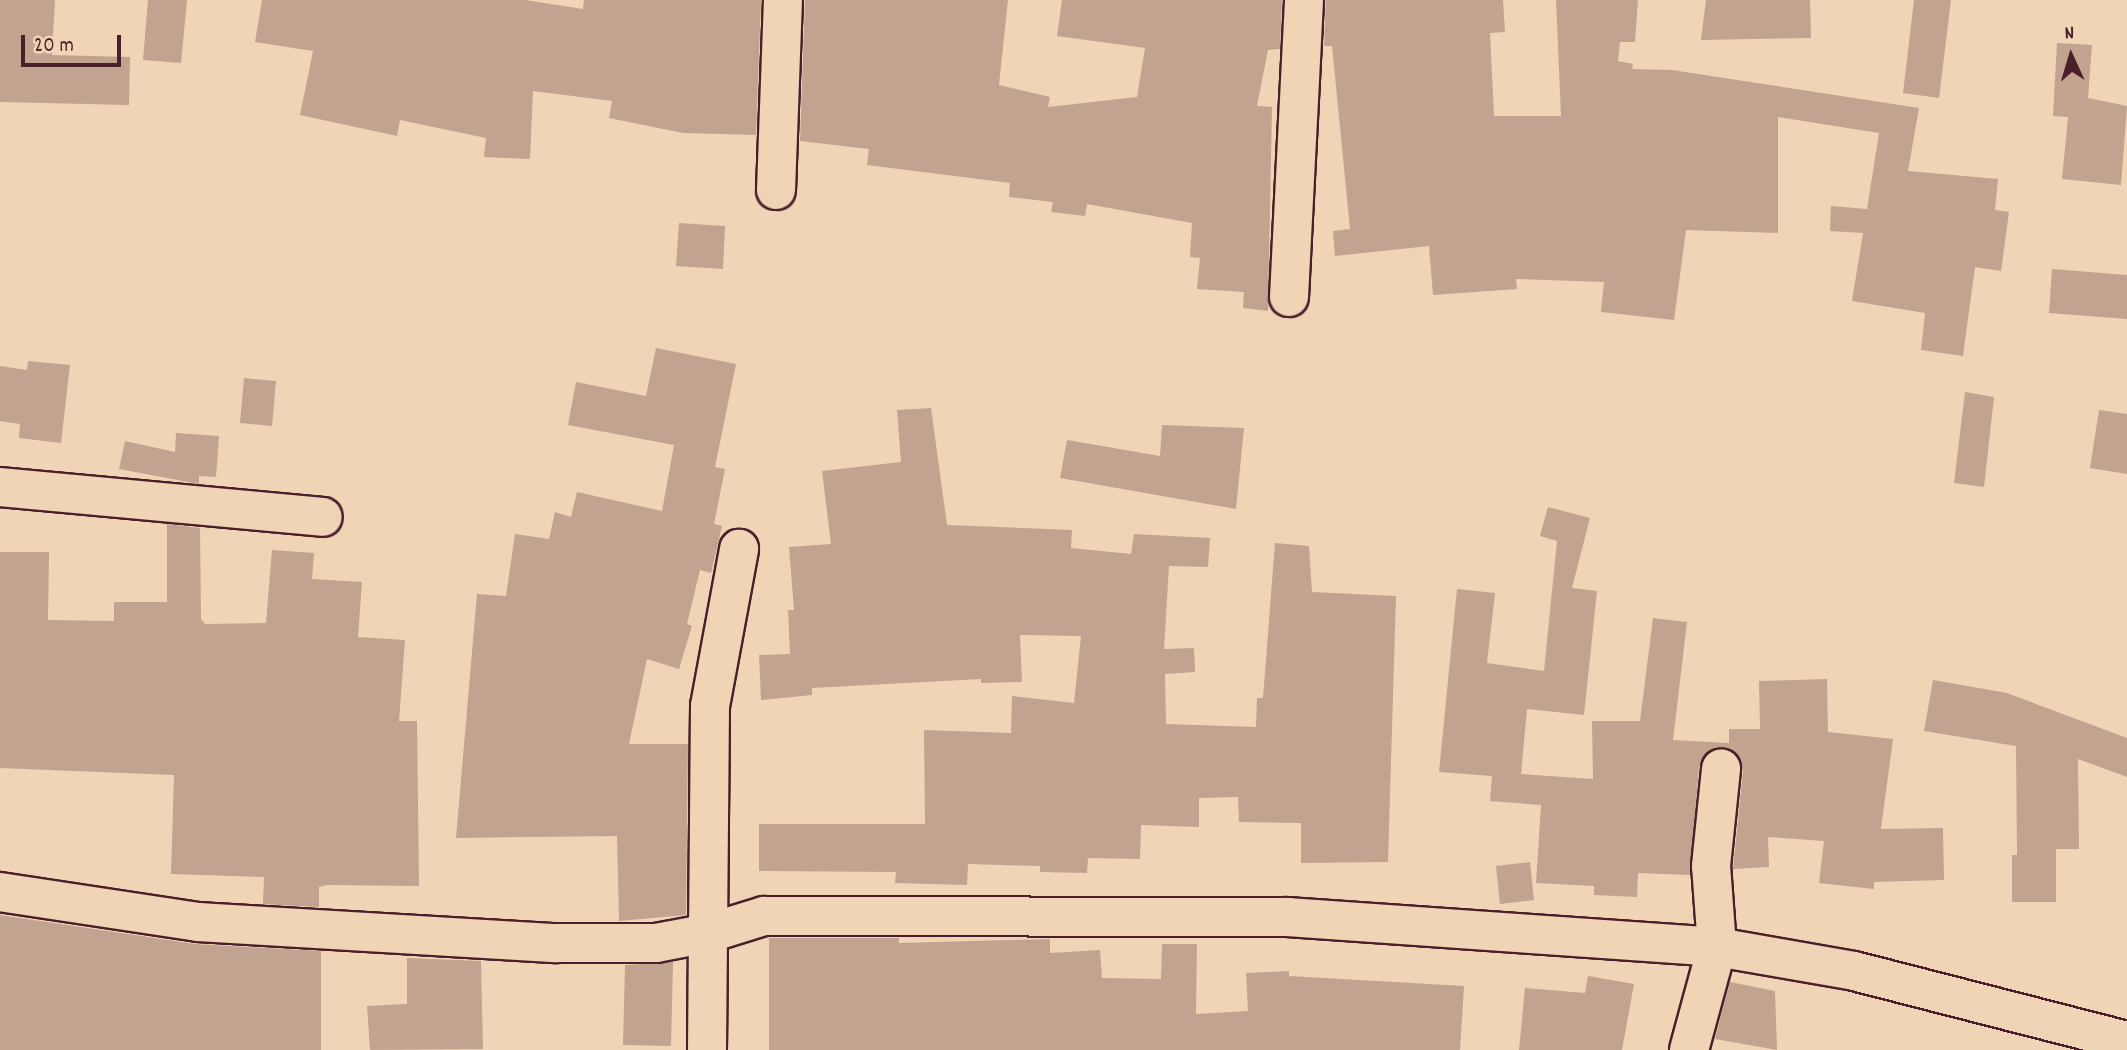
<!DOCTYPE html>
<style>
body{margin:0}
#map{position:relative;width:2127px;height:1050px;overflow:hidden;background:#efd5b6;font-family:Dekko,sans-serif}
div>[style]{position:absolute}
.building>*{inset:0;background:#c1a38f}
.roads{filter:drop-shadow(2px 0 #4a1f2b) drop-shadow(-2px 0 #4a1f2b) drop-shadow(0 2px #4a1f2b) drop-shadow(0 -2px #4a1f2b)}
.street>*{height:38px;margin:-19px;padding:0 19px;transform-origin:19px;border-radius:19px;background:#efd5b6}
span{translate:-50% -50%;white-space:nowrap;text-align:center;line-height:1.15;-webkit-text-stroke:5px #efd5b6;paint-order:stroke}
.north{position:absolute;left:2036px;top:21px;width:70px;height:70px;-webkit-text-stroke:5px #efd5b6;paint-order:stroke;rotate:356deg;font-size:19px;font-weight:700;line-height:28px;text-align:center;color:#4a1f2b}
.north::after{content:'';display:block;margin:auto;width:24px;height:32px;background:#4a1f2b;clip-path:polygon(50% 0,100% 100%,50% 72%,0 100%)}
.scale{position:absolute;left:21px;top:35px;width:100px;height:32px;box-sizing:border-box;border:4px solid #4a1f2b;border-top:0;padding-left:9px;font-size:21px;line-height:24px;white-space:nowrap;color:#4a1f2b;-webkit-text-stroke:5px #efd5b6;paint-order:stroke}
</style>
<div id="map">
<div class="building">
<i style="clip-path:polygon(0 0,55px 0,52px 55px,130px 57px,129px 105px,0 102px)"></i>
<i style="clip-path:polygon(148px 0,187px 0,181px 63px,143px 60px)"></i>
<i style="clip-path:polygon(262px 0,525px 0,583px 9px,584px 0,761px 0,756px 135px,683px 133px,609px 118px,612px 101px,533px 91px,530px 159px,484px 157px,486px 138px,400px 120px,397px 136px,300px 115px,313px 51px,255px 42px)"></i>
<i style="clip-path:polygon(805px 0,1008px 0,999px 85px,1050px 97px,1048px 107px,1137px 97px,1145px 48px,1057px 36px,1062px 0,1282px 0,1280px 49px,1268px 50px,1257px 106px,1272px 107px,1268px 311px,1243px 308px,1244px 292px,1197px 289px,1200px 258px,1190px 257px,1192px 223px,1087px 204px,1085px 216px,1051px 212px,1053px 202px,1009px 197px,1010px 183px,867px 165px,869px 149px,800px 141px)"></i>
<i style="clip-path:polygon(1326px 0,1503px 0,1505px 32px,1490px 33px,1494px 116px,1561px 116px,1556px 0,1638px 0,1635px 42px,1620px 42px,1618px 61px,1633px 64px,1632px 69px,1672px 70px,1919px 108px,1908px 171px,1998px 179px,1995px 210px,2009px 212px,2001px 271px,1975px 267px,1963px 356px,1921px 350px,1925px 313px,1852px 301px,1863px 233px,1830px 231px,1831px 206px,1867px 209px,1879px 133px,1778px 117px,1778px 233px,1686px 230px,1674px 320px,1601px 312px,1604px 282px,1516px 279px,1517px 289px,1433px 295px,1429px 246px,1335px 256px,1333px 231px,1350px 229px,1332px 46px,1324px 46px)"></i>
<i style="clip-path:polygon(1706px 0,1810px 0,1811px 38px,1701px 40px)"></i>
<i style="clip-path:polygon(1914px 0,1951px 0,1939px 98px,1903px 93px)"></i>
<i style="clip-path:polygon(2057px 43px,2092px 45px,2088px 98px,2127px 106px,2121px 185px,2062px 179px,2068px 117px,2053px 116px)"></i>
<i style="clip-path:polygon(679px 223px,725px 226px,723px 269px,676px 266px)"></i>
<i style="clip-path:polygon(2052px 269px,2127px 275px,2127px 319px,2049px 313px)"></i>
<i style="clip-path:polygon(656px 348px,736px 364px,715px 467px,725px 469px,714px 524px,722px 526px,711px 573px,700px 570px,687px 624px,692px 626px,679px 669px,647px 659px,629px 744px,688px 744px,686px 915px,619px 921px,617px 836px,456px 838px,477px 594px,506px 596px,515px 534px,549px 539px,555px 512px,571px 517px,577px 492px,662px 511px,674px 445px,568px 425px,576px 382px,646px 396px)"></i>
<i style="clip-path:polygon(28px 361px,70px 365px,61px 443px,19px 438px,20px 424px,0 421px,0 366px,27px 370px)"></i>
<i style="clip-path:polygon(244px 378px,276px 381px,272px 426px,240px 423px)"></i>
<i style="clip-path:polygon(1965px 392px,1994px 397px,1984px 487px,1954px 483px)"></i>
<i style="clip-path:polygon(931px 408px,947px 525px,1072px 530px,1071px 548px,1131px 554px,1134px 534px,1210px 538px,1208px 567px,1169px 566px,1164px 649px,1194px 648px,1195px 672px,1165px 674px,1166px 724px,1256px 727px,1257px 698px,1263px 698px,1275px 543px,1309px 546px,1312px 592px,1396px 596px,1388px 862px,1301px 863px,1301px 823px,1239px 822px,1238px 797px,1199px 798px,1199px 827px,1141px 825px,1140px 859px,1088px 858px,1087px 873px,1040px 872px,1040px 866px,968px 864px,967px 885px,895px 883px,896px 872px,759px 871px,759px 824px,925px 824px,924px 730px,1011px 733px,1012px 696px,1074px 703px,1081px 636px,1020px 635px,1022px 682px,981px 683px,981px 679px,812px 688px,812px 695px,761px 700px,759px 655px,790px 654px,788px 610px,794px 610px,789px 547px,831px 544px,822px 471px,901px 462px,897px 410px)"></i>
<i style="clip-path:polygon(2099px 410px,2127px 414px,2127px 474px,2090px 468px)"></i>
<i style="clip-path:polygon(1162px 425px,1244px 428px,1236px 509px,1060px 478px,1067px 440px,1160px 456px)"></i>
<i style="clip-path:polygon(176px 433px,219px 436px,216px 477px,199px 476px,199px 484px,119px 469px,125px 441px,175px 452px)"></i>
<i style="clip-path:polygon(1548px 507px,1590px 518px,1572px 588px,1597px 591px,1584px 715px,1527px 709px,1521px 774px,1593px 779px,1592px 721px,1640px 721px,1653px 618px,1687px 622px,1673px 740px,1729px 743px,1729px 729px,1760px 729px,1759px 681px,1827px 679px,1828px 732px,1893px 739px,1881px 829px,1943px 828px,1944px 880px,1874px 882px,1874px 889px,1819px 883px,1824px 841px,1768px 837px,1769px 867px,1733px 869px,1743px 771px,1734px 752px,1723px 747px,1704px 756px,1699px 767px,1690px 875px,1638px 873px,1637px 897px,1594px 895px,1594px 886px,1536px 883px,1541px 805px,1490px 801px,1492px 776px,1439px 772px,1457px 589px,1495px 593px,1487px 663px,1544px 671px,1557px 541px,1540px 536px)"></i>
<i style="clip-path:polygon(167px 524px,200px 528px,201px 619px,205px 624px,266px 623px,272px 550px,314px 553px,312px 579px,362px 582px,358px 637px,405px 640px,399px 721px,417px 721px,419px 886px,327px 885px,319px 887px,319px 907px,263px 904px,264px 877px,171px 874px,174px 775px,0 768px,0 552px,49px 552px,48px 620px,114px 621px,114px 602px,167px 602px)"></i>
<i style="clip-path:polygon(1933px 680px,2007px 693px,2127px 738px,2127px 777px,2078px 759px,2079px 849px,2056px 849px,2056px 902px,2012px 902px,2012px 855px,2017px 855px,2016px 746px,1924px 731px)"></i>
<i style="clip-path:polygon(1530px 862px,1534px 900px,1500px 904px,1496px 866px)"></i>
<i style="clip-path:polygon(0 915px,195px 944px,321px 951px,321px 1050px,0 1050px)"></i>
<i style="clip-path:polygon(769px 938px,899px 938px,899px 943px,1050px 939px,1050px 953px,1100px 950px,1102px 978px,1161px 979px,1162px 944px,1197px 944px,1196px 1014px,1248px 1011px,1246px 973px,1289px 971px,1289px 976px,1464px 986px,1460px 1050px,769px 1050px)"></i>
<i style="clip-path:polygon(407px 958px,481px 961px,483px 1049px,370px 1050px,367px 1006px,407px 1004px)"></i>
<i style="clip-path:polygon(673px 962px,671px 1046px,623px 1045px,625px 965px)"></i>
<i style="clip-path:polygon(1588px 976px,1634px 984px,1622px 1050px,1519px 1050px,1525px 988px,1585px 993px)"></i>
<i style="clip-path:polygon(1730px 982px,1775px 991px,1777px 1050px,1715px 1039px)"></i>
</div>
<div class="roads">
<div class="street">
<i style="left:776px;top:190px;width:190px;rotate:-87.9deg"></i>
<i style="left:1289px;top:297px;width:297px;rotate:-87.1deg"></i>
<i style="left:0;top:487px;width:324px;rotate:5.3deg"></i>
<i style="left:0;top:892px;width:200px;rotate:8.6deg"></i>
<i style="left:198px;top:922px;width:359px;rotate:3.4deg"></i>
<i style="left:556px;top:943px;width:100px"></i>
<i style="left:656px;top:943px;width:54px;rotate:-10.7deg"></i>
<i style="left:709px;top:933px;width:58px;rotate:-17.2deg"></i>
<i style="left:764px;top:916px;width:524px;rotate:0.11deg"></i>
<i style="left:1288px;top:917px;width:430px;rotate:4deg"></i>
<i style="left:1717px;top:947px;width:139px;rotate:9.9deg"></i>
<i style="left:1854px;top:971px;width:282px;rotate:14.4deg"></i>
<i style="left:707px;top:1050px;width:344px;rotate:-89.5deg"></i>
<i style="left:710px;top:706px;width:160px;rotate:-79.5deg"></i>
<i style="left:1689px;top:1050px;width:107px;rotate:-74.8deg"></i>
<i style="left:1717px;top:947px;width:81px;rotate:-94.2deg"></i>
<i style="left:1711px;top:866px;width:98px;rotate:-84.1deg"></i>
</div>
</div>
<div class="north">N</div>
<div class="scale">20 m</div>
</div>
